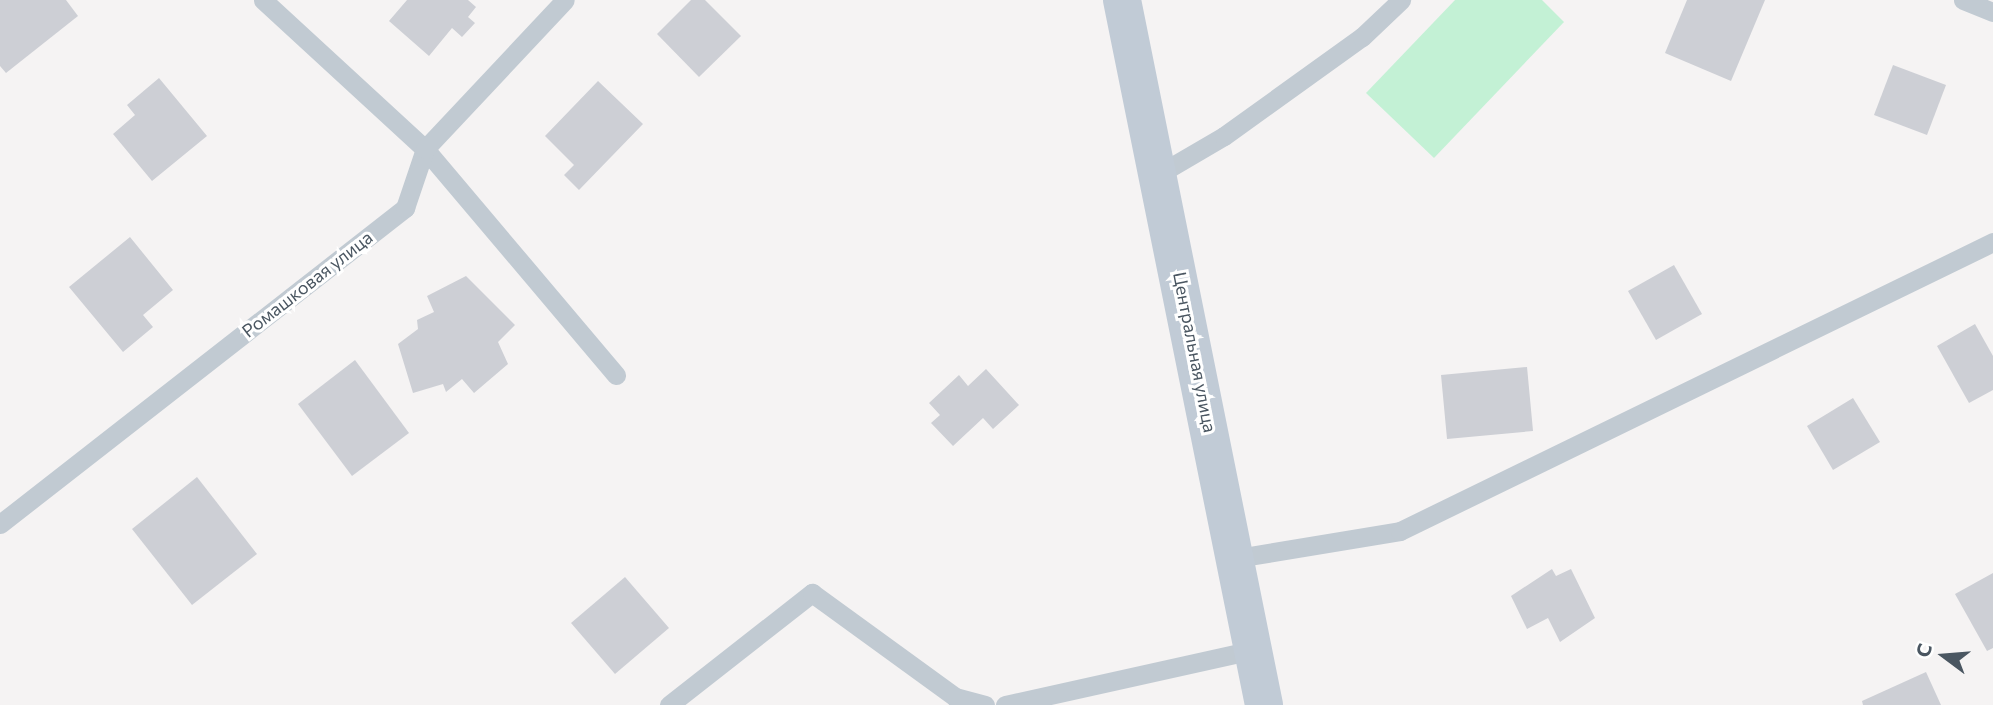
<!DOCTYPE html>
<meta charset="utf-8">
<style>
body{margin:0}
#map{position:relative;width:1993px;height:705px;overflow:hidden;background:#f5f3f3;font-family:Commissioner,sans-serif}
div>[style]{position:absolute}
.green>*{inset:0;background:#c3f1d5}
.building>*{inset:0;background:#cdcfd5}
.lane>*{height:19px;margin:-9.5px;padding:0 9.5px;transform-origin:9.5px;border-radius:9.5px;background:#c1cad2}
.secondary>*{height:38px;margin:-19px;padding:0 19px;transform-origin:19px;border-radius:19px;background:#c1cbd6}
span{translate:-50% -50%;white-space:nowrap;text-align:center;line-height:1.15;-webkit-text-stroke:6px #fff;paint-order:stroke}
.street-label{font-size:18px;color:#4a5661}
.north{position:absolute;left:1909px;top:621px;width:70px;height:70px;-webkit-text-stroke:5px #fff;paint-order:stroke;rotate:286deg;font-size:19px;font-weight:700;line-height:28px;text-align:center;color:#4a5661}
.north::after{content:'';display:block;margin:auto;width:24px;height:32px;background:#4a5661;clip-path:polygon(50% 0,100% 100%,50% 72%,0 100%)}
</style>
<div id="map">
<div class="green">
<i style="clip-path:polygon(1455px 0,1542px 0,1564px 22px,1434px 158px,1366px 93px)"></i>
</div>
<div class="building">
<i style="clip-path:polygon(0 0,66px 0,78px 16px,6px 73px,0 66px)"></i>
<i style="clip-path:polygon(407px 0,468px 0,476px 7px,468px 17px,475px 23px,462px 37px,452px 28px,429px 56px,389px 21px)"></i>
<i style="clip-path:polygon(691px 0,705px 0,741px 36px,699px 77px,657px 34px)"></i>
<i style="clip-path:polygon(1687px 0,1765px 0,1731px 81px,1665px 53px)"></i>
<i style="clip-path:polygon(1893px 65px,1946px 85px,1927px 135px,1874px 115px)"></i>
<i style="clip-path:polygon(159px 78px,207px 136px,152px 181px,113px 134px,135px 115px,127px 105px)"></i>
<i style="clip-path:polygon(598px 81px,643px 124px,579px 190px,564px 175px,574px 165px,545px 136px)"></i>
<i style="clip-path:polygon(130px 237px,173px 290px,143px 315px,153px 327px,123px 352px,69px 287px)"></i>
<i style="clip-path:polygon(1674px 265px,1702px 314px,1656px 340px,1628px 291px)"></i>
<i style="clip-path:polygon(466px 276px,515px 325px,498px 342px,508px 364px,474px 393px,462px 379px,446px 392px,443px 384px,413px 393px,398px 344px,418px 329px,417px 320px,434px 312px,427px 296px)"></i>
<i style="clip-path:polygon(1975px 324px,1993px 356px,1993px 390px,1969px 403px,1937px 346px)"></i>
<i style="clip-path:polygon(355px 360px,409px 433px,352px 476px,298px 404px)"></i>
<i style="clip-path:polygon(1527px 367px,1533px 431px,1447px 439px,1441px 375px)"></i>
<i style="clip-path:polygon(986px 369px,1019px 405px,993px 429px,983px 418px,953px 446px,931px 423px,940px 415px,929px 403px,959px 375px,968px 386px)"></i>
<i style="clip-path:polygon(1853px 398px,1880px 442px,1833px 470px,1807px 426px)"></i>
<i style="clip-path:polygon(197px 477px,257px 554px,192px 605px,132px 529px)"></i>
<i style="clip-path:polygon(1552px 569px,1556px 576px,1571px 569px,1595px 618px,1560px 642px,1548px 618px,1527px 629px,1511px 596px)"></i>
<i style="clip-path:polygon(1993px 573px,1993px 648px,1987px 651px,1955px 594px)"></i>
<i style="clip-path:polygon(625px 577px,669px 628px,615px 674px,571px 623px)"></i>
<i style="clip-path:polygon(1926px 672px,1941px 705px,1863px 705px,1862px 701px)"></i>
</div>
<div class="lane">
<i style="left:263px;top:0;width:220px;rotate:42.6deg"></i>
<i style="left:425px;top:149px;width:296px;rotate:49.8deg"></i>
<i style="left:1963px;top:0;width:32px;rotate:22deg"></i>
<i style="left:1159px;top:174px;width:75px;rotate:-30.3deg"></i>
<i style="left:1224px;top:136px;width:170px;rotate:-35.7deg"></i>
<i style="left:1362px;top:37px;width:54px;rotate:-43.5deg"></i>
<i style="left:0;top:524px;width:514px;rotate:-37.96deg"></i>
<i style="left:405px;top:208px;width:62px;rotate:-71.3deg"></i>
<i style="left:425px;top:149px;width:204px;rotate:-46.8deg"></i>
<i style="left:1237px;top:558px;width:165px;rotate:-9.4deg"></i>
<i style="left:1400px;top:531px;width:660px;rotate:-25.98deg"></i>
<i style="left:669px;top:705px;width:182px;rotate:-38.1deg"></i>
<i style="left:812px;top:593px;width:177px;rotate:36deg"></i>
<i style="left:955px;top:697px;width:31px;rotate:15deg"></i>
<i style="left:1005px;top:705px;width:255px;rotate:-12.5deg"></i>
</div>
<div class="secondary">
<i style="left:1122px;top:0;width:719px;rotate:78.61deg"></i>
</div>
<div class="street-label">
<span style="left:307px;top:284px;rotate:-38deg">Ромашковая улица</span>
<span style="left:1195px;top:352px;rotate:79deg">Центральная улица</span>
</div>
<div class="north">С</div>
</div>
